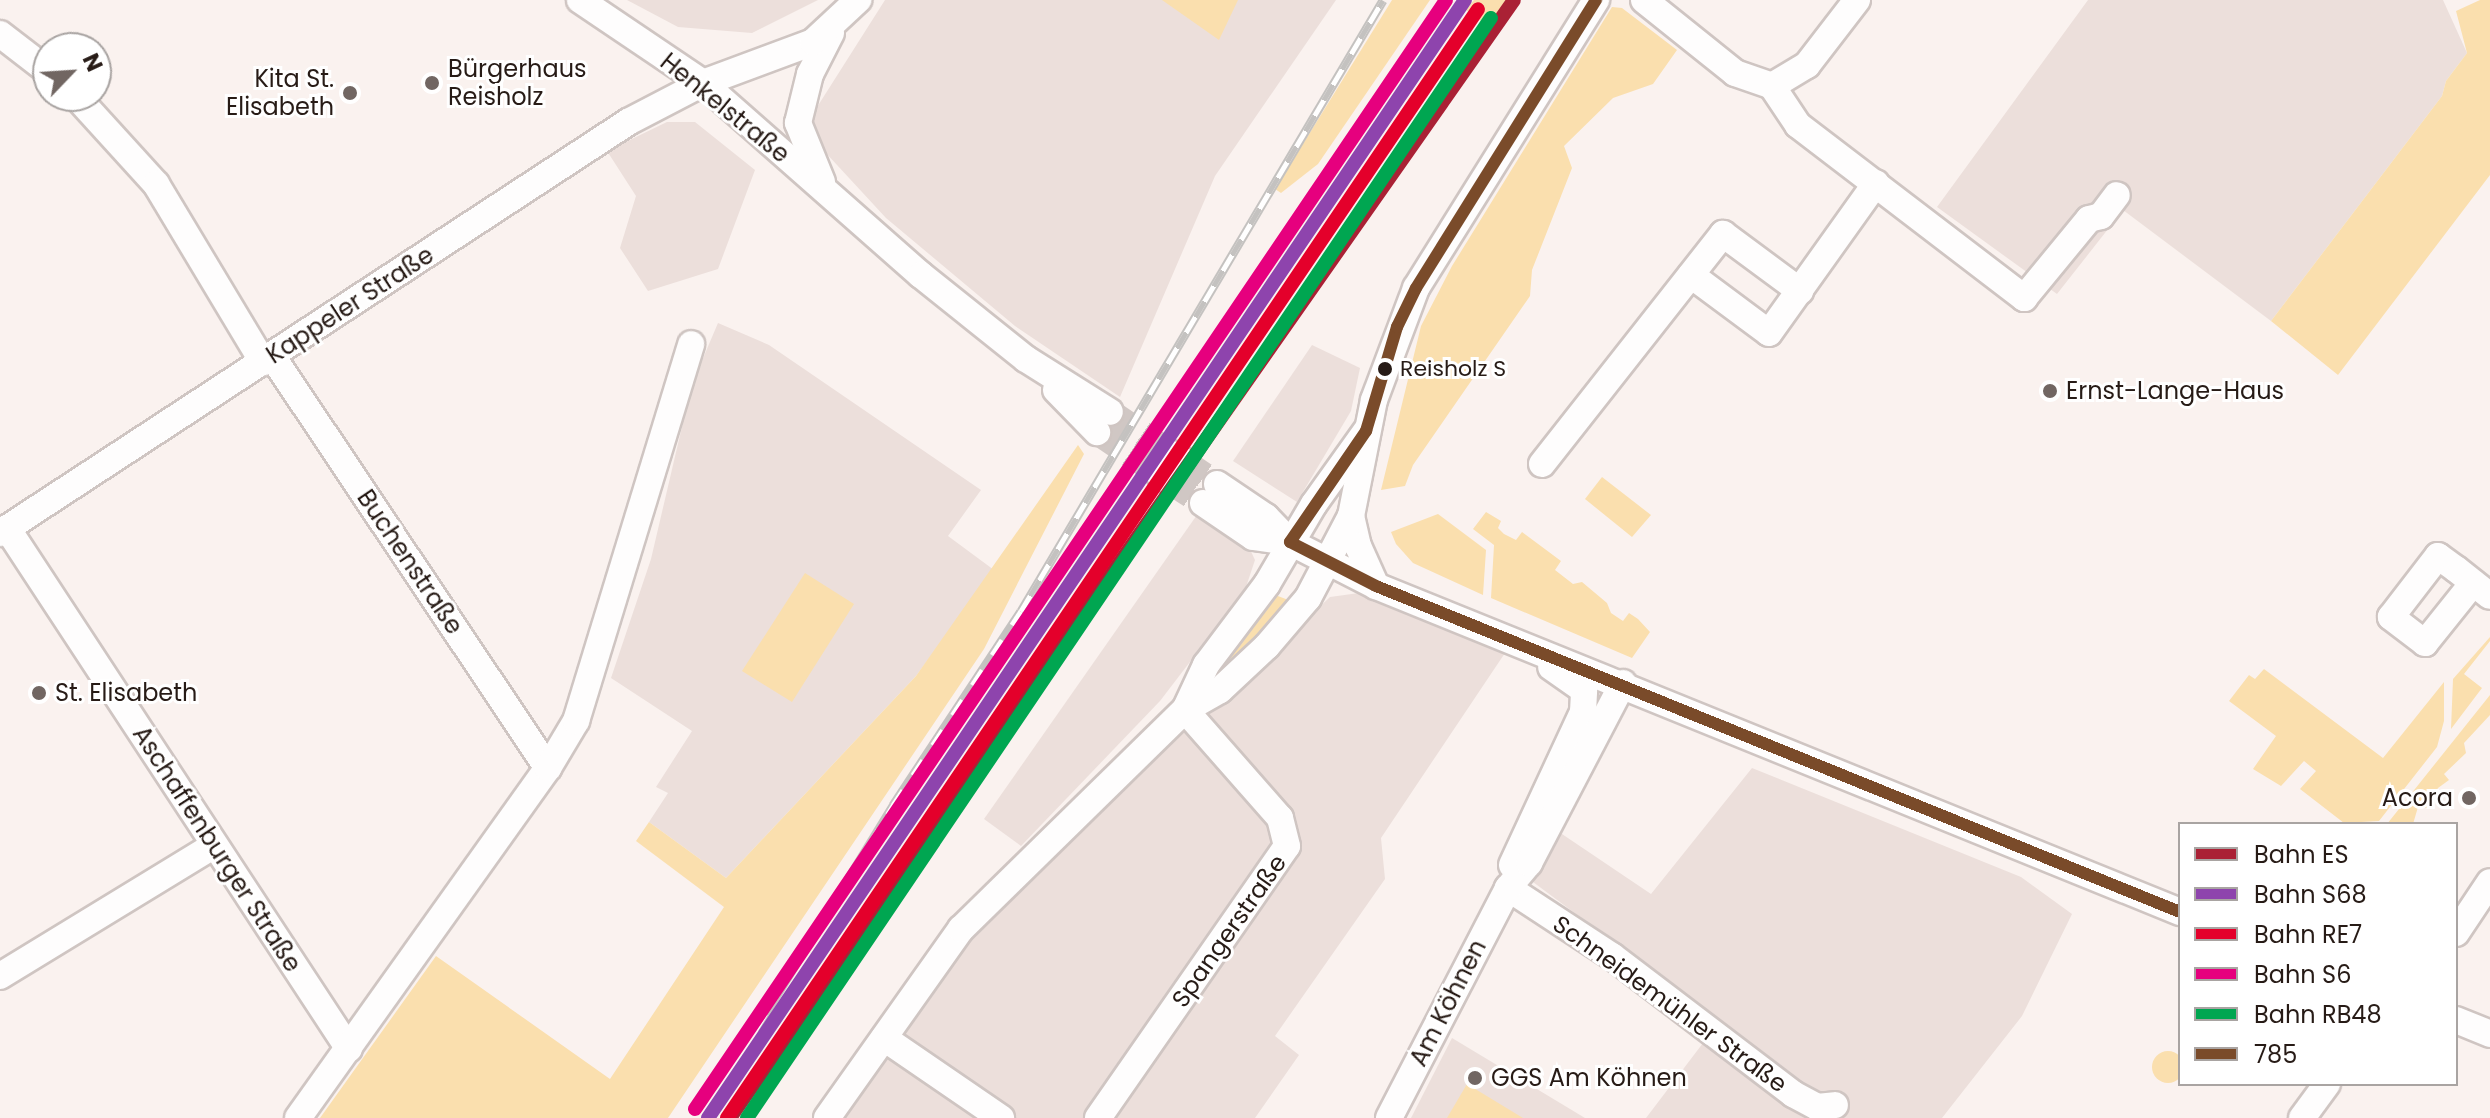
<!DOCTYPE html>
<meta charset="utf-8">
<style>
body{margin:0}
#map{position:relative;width:2490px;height:1118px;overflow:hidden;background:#faf2ef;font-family:Poppins,sans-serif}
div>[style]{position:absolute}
.built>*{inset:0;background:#ecdfdb}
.green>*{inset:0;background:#fadfae}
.round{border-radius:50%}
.minor-tunnel>*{height:26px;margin-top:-13px;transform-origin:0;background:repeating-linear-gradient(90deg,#d0c7c4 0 26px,transparent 0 39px)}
.roads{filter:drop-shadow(2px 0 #cfc5c2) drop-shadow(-2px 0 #cfc5c2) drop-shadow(0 2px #cfc5c2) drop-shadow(0 -2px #cfc5c2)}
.minor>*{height:26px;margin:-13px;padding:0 13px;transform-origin:13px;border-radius:13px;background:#fefdfd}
.rail>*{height:9px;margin-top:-4.5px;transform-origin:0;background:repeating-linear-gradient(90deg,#fff 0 18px,#c4c2c0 0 36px);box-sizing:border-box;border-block:2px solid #c4c2c0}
.bus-1>*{height:12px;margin:-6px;padding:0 6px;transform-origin:6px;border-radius:6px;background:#7a4b2a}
.rail-1>*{height:14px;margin:-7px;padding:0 7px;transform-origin:7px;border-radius:7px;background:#aa2135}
.rail-2>*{height:14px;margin:-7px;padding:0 7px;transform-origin:7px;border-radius:7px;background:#8e44ad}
.rail-3>*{height:14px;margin:-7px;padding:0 7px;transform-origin:7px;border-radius:7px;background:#e4002b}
.rail-4>*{height:14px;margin:-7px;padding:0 7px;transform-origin:7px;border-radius:7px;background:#e6007e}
.rail-5>*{height:14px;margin:-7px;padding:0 7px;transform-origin:7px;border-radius:7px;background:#00a651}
.dots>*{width:22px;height:22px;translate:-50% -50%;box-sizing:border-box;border:4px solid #fff;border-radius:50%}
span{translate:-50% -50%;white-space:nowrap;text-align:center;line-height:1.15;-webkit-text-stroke:6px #fff;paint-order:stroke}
.bus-label{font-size:22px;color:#271b16}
.left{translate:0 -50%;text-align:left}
.poi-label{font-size:24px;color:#271b16}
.right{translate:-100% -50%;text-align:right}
.street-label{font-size:24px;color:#271b16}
.legend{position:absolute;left:2178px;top:822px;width:280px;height:264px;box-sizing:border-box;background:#fff;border:2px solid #a9a4a2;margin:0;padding:10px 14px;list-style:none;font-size:24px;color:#271b16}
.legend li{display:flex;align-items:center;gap:16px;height:40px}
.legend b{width:40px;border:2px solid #a9a4a2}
.north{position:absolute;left:32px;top:32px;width:80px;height:80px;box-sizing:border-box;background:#fff;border:2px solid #a9a4a2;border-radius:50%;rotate:65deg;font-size:22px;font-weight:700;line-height:32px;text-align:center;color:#271b16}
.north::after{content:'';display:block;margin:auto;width:28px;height:36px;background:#716662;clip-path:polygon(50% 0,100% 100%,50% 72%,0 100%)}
</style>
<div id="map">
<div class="built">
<i style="clip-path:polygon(627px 0,818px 0,752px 33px,678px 27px)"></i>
<i style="clip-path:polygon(885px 0,1336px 0,1215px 176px,1120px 397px,1015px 326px,886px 218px,813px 139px,812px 115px)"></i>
<i style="clip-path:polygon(2088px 0,2443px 0,2467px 53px,2446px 81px,2442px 96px,2271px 321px,2123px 210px,2057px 294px,1937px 207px)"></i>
<i style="clip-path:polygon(667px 122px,695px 122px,755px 170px,718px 269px,648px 291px,620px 248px,636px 196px,607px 151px)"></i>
<i style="clip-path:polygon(718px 323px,769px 345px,981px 490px,948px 536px,994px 570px,916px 676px,726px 878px,649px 822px,668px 793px,656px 787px,692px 731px,611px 678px,651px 559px,692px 384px)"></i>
<i style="clip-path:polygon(1312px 345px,1360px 368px,1351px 411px,1297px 502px,1233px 461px)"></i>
<i style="clip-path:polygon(1199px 512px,1247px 543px,1255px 560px,1245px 590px,1160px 701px,1021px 846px,984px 819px)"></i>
<i style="clip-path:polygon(1359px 593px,1505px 653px,1381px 838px,1385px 879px,1275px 1036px,1299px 1055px,1255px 1118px,837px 1118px,969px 932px,1187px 721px,1228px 694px,1330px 597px)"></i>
<i style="clip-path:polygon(1752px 768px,2021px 877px,2072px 914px,2022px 1016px,1942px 1118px,1646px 1118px,1703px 1043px,1713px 1016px,1533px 882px,1559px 832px,1651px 894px)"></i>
<i style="clip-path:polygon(1452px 1038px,1585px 1118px,1411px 1118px)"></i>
</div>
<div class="green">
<i style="clip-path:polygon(1162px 0,1238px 0,1219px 40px)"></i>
<i style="clip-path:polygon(1392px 0,1430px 0,1318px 164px,1281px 193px,1275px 189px)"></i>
<i style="clip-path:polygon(1474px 0,1507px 0,1488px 26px,1466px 10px)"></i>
<i style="clip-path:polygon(2480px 0,2490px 0,2490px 175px,2338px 375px,2271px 321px,2442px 96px,2446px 81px,2467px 53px,2456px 11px)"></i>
<i style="clip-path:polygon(1612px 7px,1622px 8px,1677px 50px,1653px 84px,1613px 98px,1564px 146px,1572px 168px,1532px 270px,1530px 296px,1413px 465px,1405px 486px,1381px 490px,1421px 326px,1452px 266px)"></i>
<i style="clip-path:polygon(1078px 445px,1084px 454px,984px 649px,668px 1118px,320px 1118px,436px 956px,610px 1079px,724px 907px,636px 841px,649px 822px,726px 878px,916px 676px)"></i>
<i style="clip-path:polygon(1602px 477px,1651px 515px,1632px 537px,1585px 499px)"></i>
<i style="clip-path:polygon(1486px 512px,1501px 521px,1498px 528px,1504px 534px,1516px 540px,1522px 532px,1561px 561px,1555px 570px,1573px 584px,1582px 582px,1607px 603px,1611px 613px,1623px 621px,1629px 613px,1638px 619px,1650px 632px,1632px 658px,1491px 598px,1494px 545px,1473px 529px)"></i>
<i style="clip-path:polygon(1438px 514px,1486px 550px,1483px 595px,1413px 563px,1396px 544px,1391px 532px)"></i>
<i style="clip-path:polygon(805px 573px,854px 604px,792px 702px,742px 671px)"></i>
<i style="clip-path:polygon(1270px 593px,1291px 601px,1209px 686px,1203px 680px)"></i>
<i style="clip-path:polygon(2490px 637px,2490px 641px,2464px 674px,2482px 688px,2451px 729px,2453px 679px)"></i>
<i style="clip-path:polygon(2264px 669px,2383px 758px,2444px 682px,2444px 721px,2437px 747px,2379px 821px,2344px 823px,2300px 789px,2316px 771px,2304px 761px,2281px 786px,2253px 769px,2276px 736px,2229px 701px,2249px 675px,2255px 679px)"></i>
<i style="clip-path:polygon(2490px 695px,2490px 715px,2464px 743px,2466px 753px,2444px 774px,2449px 780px,2438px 788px,2427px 808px,2418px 807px,2413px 824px,2387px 824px)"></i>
<i class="round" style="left:2152px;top:1051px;width:32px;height:32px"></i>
<i style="clip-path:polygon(1467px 1084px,1523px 1118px,1447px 1118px)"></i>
</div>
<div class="minor-tunnel">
<i style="left:1110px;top:412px;width:75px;rotate:34.1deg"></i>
<i style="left:1097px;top:432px;width:75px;rotate:34.1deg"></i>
<i style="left:1183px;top:461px;width:41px;rotate:34.1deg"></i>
<i style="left:1169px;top:481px;width:40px;rotate:32.9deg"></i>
</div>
<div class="roads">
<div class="minor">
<i style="left:580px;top:0;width:148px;rotate:34deg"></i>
<i style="left:703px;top:83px;width:290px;rotate:41.4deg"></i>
<i style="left:921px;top:275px;width:134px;rotate:38.7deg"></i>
<i style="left:1026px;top:359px;width:99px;rotate:32.2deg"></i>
<i style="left:1644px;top:0;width:117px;rotate:38.7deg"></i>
<i style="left:1735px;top:73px;width:39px;rotate:19deg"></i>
<i style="left:1772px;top:86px;width:41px;rotate:-31deg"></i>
<i style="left:1807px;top:65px;width:82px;rotate:-52.4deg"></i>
<i style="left:0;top:34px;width:61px;rotate:37.6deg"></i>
<i style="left:1772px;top:86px;width:47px;rotate:56.3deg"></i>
<i style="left:1798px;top:125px;width:285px;rotate:37.4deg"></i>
<i style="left:2024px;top:298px;width:102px;rotate:-50.6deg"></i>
<i style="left:2089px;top:219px;width:12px;rotate:-14deg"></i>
<i style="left:2101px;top:216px;width:26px;rotate:-53deg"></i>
<i style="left:76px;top:96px;width:119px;rotate:47.7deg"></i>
<i style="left:156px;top:184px;width:208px;rotate:59deg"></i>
<i style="left:822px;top:182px;width:64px;rotate:-112.1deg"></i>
<i style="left:798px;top:123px;width:50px;rotate:-76.2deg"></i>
<i style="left:810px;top:74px;width:46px;rotate:-62.9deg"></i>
<i style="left:1691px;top:275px;width:97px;rotate:36.6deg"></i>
<i style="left:1769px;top:333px;width:184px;rotate:-54.5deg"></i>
<i style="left:272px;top:356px;width:496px;rotate:56.2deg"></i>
<i style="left:1056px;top:390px;width:59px;rotate:45.7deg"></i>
<i style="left:1172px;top:454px;width:13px;rotate:32deg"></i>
<i style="left:1542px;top:464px;width:293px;rotate:-51.8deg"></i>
<i style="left:1723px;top:234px;width:96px;rotate:36.5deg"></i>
<i style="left:1159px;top:474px;width:12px;rotate:35deg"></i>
<i style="left:1217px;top:484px;width:59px;rotate:34deg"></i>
<i style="left:1266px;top:517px;width:35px;rotate:46deg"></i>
<i style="left:1203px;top:503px;width:60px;rotate:34.2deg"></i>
<i style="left:1253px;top:537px;width:37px;rotate:8deg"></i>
<i style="left:1290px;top:542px;width:97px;rotate:27.1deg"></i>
<i style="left:1376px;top:586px;width:868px;rotate:22.07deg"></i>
<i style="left:1351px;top:516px;width:31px;rotate:77deg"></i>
<i style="left:1358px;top:546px;width:44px;rotate:65.8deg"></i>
<i style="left:7px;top:528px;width:623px;rotate:56.72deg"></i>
<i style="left:0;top:533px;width:751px;rotate:-33.2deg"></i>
<i style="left:628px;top:122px;width:85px;rotate:-27.5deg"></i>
<i style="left:703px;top:83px;width:117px;rotate:-20.4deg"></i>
<i style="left:813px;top:42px;width:62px;rotate:-43deg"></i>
<i style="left:2473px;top:583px;width:77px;rotate:128.7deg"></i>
<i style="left:2425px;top:643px;width:43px;rotate:-142.6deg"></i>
<i style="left:2391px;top:617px;width:77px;rotate:-52.4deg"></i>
<i style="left:2438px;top:556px;width:22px;rotate:36deg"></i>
<i style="left:2456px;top:569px;width:43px;rotate:38.5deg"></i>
<i style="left:1185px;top:710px;width:50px;rotate:-65deg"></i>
<i style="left:1206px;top:665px;width:101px;rotate:-53deg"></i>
<i style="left:1267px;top:584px;width:93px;rotate:-59.6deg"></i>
<i style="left:1314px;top:504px;width:90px;rotate:-54.5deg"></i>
<i style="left:1512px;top:865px;width:169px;rotate:-65.1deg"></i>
<i style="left:1583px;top:712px;width:22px;rotate:-87deg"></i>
<i style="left:1584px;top:690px;width:40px;rotate:-145.1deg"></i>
<i style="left:1508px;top:888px;width:124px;rotate:33.2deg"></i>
<i style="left:1612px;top:956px;width:228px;rotate:37.3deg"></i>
<i style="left:1793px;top:1094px;width:27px;rotate:28deg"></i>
<i style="left:1817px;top:1107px;width:18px;rotate:-6deg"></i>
<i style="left:2456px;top:933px;width:61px;rotate:-56.3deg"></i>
<i style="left:0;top:976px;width:250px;rotate:-31.4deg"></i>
<i style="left:2456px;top:1020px;width:37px;rotate:22deg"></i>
<i style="left:884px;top:1038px;width:142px;rotate:34.4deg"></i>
<i style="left:298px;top:1118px;width:430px;rotate:-54.5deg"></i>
<i style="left:548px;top:768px;width:55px;rotate:-59.2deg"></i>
<i style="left:576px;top:721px;width:394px;rotate:-73deg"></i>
<i style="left:827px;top:1118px;width:232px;rotate:-54.7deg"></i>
<i style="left:961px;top:929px;width:313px;rotate:-44.4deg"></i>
<i style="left:1185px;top:710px;width:40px;rotate:-29.7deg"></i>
<i style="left:1220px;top:690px;width:64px;rotate:-43.1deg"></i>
<i style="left:1267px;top:646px;width:63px;rotate:-49.5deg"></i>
<i style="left:1308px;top:598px;width:93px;rotate:-62.3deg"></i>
<i style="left:1351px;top:516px;width:118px;rotate:-78.8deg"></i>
<i style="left:1374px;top:400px;width:120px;rotate:-69.4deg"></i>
<i style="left:1416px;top:288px;width:340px;rotate:-58deg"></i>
<i style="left:1098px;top:1118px;width:331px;rotate:-55.2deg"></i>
<i style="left:1287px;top:846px;width:29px;rotate:-104deg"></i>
<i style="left:1280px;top:818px;width:144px;rotate:-131.3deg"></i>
<i style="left:1389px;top:1118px;width:259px;rotate:-62.6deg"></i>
<i style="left:1508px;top:888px;width:33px;rotate:-50deg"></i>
<i style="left:1529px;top:863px;width:203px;rotate:-62.4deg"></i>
<i style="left:2302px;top:1118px;width:42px;rotate:-53.7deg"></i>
</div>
</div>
<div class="rail">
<i style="left:756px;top:1029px;width:263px;rotate:-58.5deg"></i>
<i style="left:893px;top:805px;width:232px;rotate:-56.6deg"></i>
<i style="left:1021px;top:611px;width:710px;rotate:-59.35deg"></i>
</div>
<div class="bus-1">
<i style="left:1290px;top:542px;width:97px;rotate:27.1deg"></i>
<i style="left:1376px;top:586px;width:868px;rotate:22.07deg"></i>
<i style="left:1290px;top:542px;width:135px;rotate:-55.6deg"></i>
<i style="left:1366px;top:431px;width:109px;rotate:-73.4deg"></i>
<i style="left:1397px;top:327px;width:43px;rotate:-64deg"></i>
<i style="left:1416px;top:288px;width:340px;rotate:-58deg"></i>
</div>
<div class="rail-1">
<i style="left:730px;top:1118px;width:1365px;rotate:-54.96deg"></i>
</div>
<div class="rail-2">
<i style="left:708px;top:1118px;width:1350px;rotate:-55.9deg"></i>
</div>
<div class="rail-3">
<i style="left:727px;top:1118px;width:1339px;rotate:-55.89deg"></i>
</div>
<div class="rail-4">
<i style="left:695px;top:1109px;width:1339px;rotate:-55.89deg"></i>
</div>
<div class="rail-5">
<i style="left:747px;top:1118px;width:1328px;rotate:-55.93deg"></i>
</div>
<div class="dots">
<i style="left:432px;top:83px;background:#716662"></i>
<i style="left:350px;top:93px;background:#716662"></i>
<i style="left:1385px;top:369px;background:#271b16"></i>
<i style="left:2050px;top:391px;background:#716662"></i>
<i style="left:39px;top:693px;background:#716662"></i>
<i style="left:2469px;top:798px;background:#716662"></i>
<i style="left:1475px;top:1078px;background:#716662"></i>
</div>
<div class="bus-label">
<span class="left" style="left:1400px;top:369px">Reisholz S</span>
</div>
<div class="poi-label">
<span class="left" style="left:448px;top:83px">Bürgerhaus<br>Reisholz</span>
<span class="right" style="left:334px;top:93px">Kita St.<br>Elisabeth</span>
<span class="left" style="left:2066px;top:391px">Ernst-Lange-Haus</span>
<span class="left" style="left:55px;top:693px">St. Elisabeth</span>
<span class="right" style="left:2453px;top:798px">Acora</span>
<span class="left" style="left:1491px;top:1078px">GGS Am Köhnen</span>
</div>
<div class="street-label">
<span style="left:725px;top:108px;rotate:39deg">Henkelstraße</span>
<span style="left:350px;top:305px;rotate:-33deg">Kappeler Straße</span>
<span style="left:410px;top:562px;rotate:56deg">Buchenstraße</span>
<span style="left:217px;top:849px;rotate:57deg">Aschaffenburger Straße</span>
<span style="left:1229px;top:931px;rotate:-55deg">Spangerstraße</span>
<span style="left:1448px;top:1003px;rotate:-63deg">Am Köhnen</span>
<span style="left:1670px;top:1004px;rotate:36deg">Schneidemühler Straße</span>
</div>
<ul class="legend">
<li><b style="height:10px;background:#aa2135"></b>Bahn ES</li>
<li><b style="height:10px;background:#8e44ad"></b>Bahn S68</li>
<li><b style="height:10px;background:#e4002b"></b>Bahn RE7</li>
<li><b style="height:10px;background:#e6007e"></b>Bahn S6</li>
<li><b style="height:10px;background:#00a651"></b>Bahn RB48</li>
<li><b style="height:10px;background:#7a4b2a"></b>785</li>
</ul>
<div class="north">N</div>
</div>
